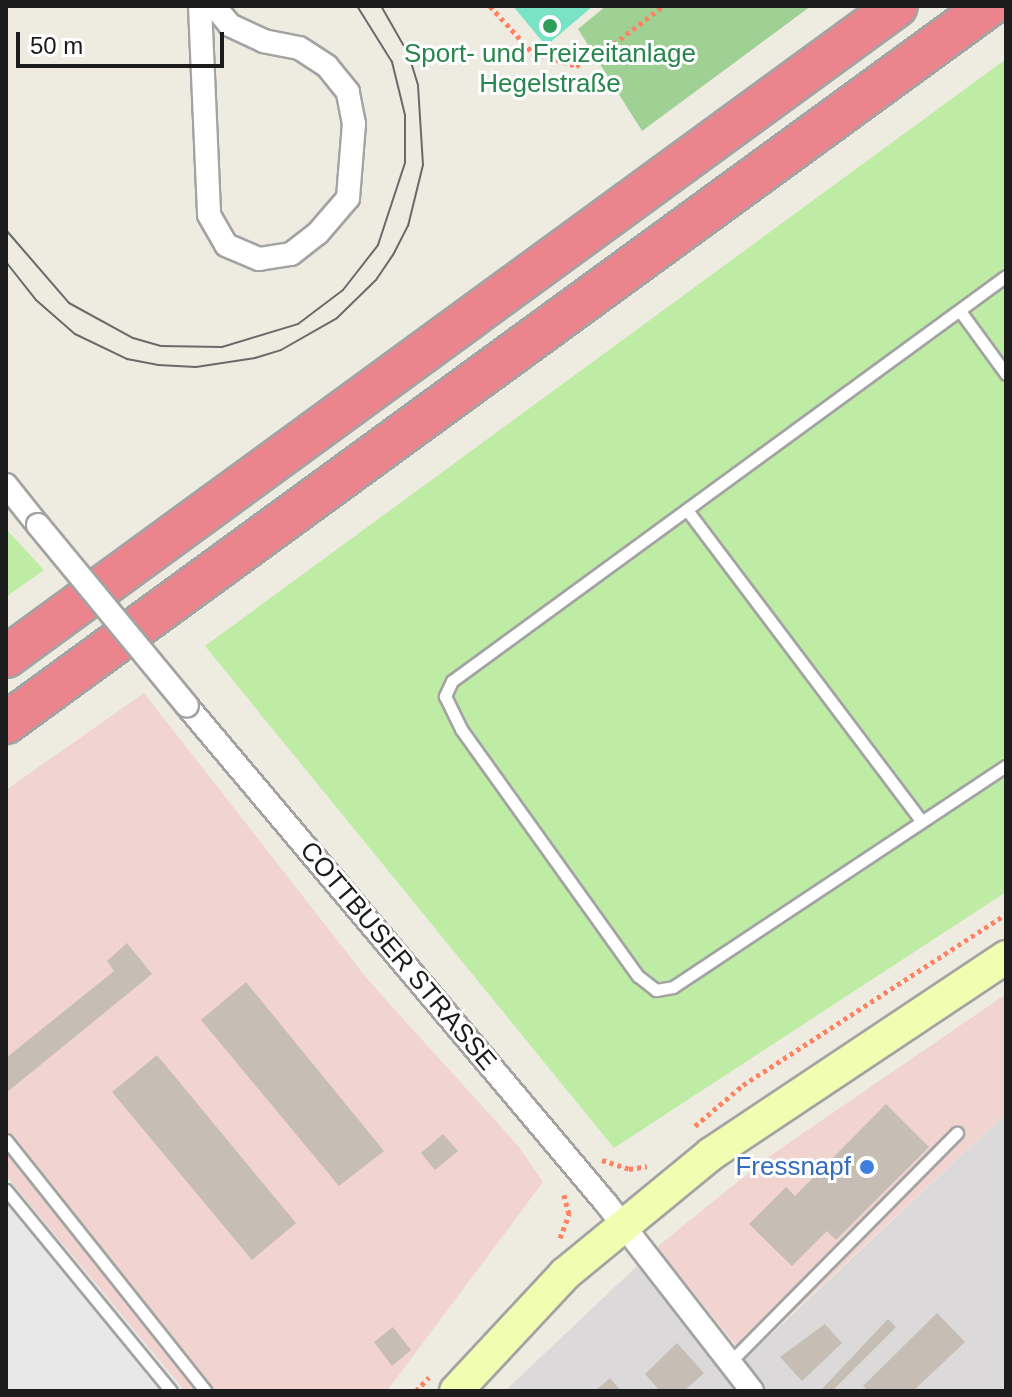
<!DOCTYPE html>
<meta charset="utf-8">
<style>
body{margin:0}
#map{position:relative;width:1012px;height:1397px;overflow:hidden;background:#eeebe1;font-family:Arial,sans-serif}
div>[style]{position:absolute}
.residential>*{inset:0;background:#dbd9d9}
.commercial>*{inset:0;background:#f1d4cf}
.grass>*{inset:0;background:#bfeca4}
.forest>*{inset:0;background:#9fd094}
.pitch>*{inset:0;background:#7ae2c5}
.parking>*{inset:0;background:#e8e8e8}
.building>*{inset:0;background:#c6beb4}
.path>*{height:5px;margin-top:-2.5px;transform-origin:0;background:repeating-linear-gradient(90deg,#ff8362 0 4px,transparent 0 8px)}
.roads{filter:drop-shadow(2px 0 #a3a3a3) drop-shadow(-2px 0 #a3a3a3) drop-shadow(0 2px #a3a3a3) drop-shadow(0 -2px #a3a3a3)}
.lane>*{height:11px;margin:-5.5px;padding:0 5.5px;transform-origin:5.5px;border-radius:5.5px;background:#fff}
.street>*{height:22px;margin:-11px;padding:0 11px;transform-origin:11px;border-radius:11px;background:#fff}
.secondary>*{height:32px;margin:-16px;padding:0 16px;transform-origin:16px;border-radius:16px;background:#f1fdb1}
.highway>*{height:40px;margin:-20px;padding:0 20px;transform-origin:20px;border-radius:20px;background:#eb848c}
.tram>*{height:2px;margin:-1px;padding:0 1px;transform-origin:1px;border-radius:1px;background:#6a6a6a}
.bridges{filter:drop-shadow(2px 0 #a3a3a3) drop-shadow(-2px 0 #a3a3a3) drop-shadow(0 2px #a3a3a3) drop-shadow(0 -2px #a3a3a3)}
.street-bridge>*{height:22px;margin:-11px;padding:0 11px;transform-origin:11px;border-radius:11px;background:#fff}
.dots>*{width:22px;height:22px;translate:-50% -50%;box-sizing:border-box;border:4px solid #fff;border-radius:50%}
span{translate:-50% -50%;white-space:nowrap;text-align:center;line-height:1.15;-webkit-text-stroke:6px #fff;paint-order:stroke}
.leisure-label{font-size:26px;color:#27864d}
.street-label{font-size:26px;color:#1c1c1c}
.shop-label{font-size:26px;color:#366cbe}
.right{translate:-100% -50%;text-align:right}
.frame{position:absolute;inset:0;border:8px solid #1c1c1c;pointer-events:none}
.scale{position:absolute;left:16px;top:32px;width:208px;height:36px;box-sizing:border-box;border:4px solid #1c1c1c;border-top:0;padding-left:10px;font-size:24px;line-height:28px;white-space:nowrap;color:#1c1c1c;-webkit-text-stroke:6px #fff;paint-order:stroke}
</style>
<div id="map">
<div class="residential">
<i style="clip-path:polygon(1006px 1113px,1006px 1391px,505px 1391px,637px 1266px,725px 1378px)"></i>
</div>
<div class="commercial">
<i style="clip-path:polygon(144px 693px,369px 981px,519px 1147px,543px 1182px,387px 1391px,6px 1391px,6px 790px)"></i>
<i style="clip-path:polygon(1006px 994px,1006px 1113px,745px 1357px,657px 1247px,767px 1158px)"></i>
</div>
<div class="grass">
<i style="clip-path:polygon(1006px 59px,1006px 892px,614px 1148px,205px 646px)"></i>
<i style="clip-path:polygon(6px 529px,44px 570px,6px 597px)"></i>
</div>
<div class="forest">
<i style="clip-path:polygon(606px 6px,811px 6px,642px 131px,578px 29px)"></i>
</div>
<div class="pitch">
<i style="clip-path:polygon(513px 6px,593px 6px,546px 46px)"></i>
</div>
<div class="parking">
<i style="clip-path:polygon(7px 1177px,185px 1391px,6px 1391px)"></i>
</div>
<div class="building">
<i style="clip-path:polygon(127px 943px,152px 974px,6px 1093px,6px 1058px,114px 971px,107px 961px)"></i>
<i style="clip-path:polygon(246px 982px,384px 1151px,339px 1186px,201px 1020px)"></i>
<i style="clip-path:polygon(157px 1055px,296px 1223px,252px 1260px,112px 1092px)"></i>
<i style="clip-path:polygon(886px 1104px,929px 1147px,836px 1240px,827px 1231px,792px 1266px,749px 1224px,786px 1187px,795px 1196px)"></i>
<i style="clip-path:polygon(443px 1134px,458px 1151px,435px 1170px,421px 1153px)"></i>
<i style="clip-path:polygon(937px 1313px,965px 1342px,913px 1391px,868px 1391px,863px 1386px)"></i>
<i style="clip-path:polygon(888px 1319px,896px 1327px,832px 1391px,820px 1391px)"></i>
<i style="clip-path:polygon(825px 1324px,842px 1343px,802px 1381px,780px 1357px)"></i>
<i style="clip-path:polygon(393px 1327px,411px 1350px,392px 1366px,374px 1342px)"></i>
<i style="clip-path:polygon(677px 1343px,704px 1373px,684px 1391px,660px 1391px,645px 1374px)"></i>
<i style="clip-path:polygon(610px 1378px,621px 1391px,595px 1391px)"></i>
</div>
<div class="path">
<i style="left:490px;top:6px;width:62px;rotate:47.6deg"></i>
<i style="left:532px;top:52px;width:46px;rotate:17.7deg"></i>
<i style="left:576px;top:66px;width:28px;rotate:-26deg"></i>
<i style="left:601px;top:54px;width:78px;rotate:-37.7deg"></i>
<i style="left:695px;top:1126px;width:63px;rotate:-40.5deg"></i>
<i style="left:743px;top:1085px;width:314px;rotate:-33deg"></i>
<i style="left:602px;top:1160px;width:28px;rotate:18deg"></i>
<i style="left:629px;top:1169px;width:18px;rotate:-9deg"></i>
<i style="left:560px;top:1238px;width:26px;rotate:-69deg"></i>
<i style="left:569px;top:1214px;width:24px;rotate:-105deg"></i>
<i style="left:416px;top:1391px;width:19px;rotate:-47deg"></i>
</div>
<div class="roads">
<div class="lane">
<i style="left:1006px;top:276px;width:686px;rotate:143.83deg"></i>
<i style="left:452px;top:681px;width:17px;rotate:115deg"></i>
<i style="left:445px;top:696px;width:37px;rotate:64deg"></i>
<i style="left:461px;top:729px;width:304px;rotate:54.4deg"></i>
<i style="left:638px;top:976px;width:23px;rotate:38deg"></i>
<i style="left:656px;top:990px;width:17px;rotate:-10deg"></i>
<i style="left:673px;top:987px;width:400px;rotate:-33.6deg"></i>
<i style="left:960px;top:311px;width:78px;rotate:53.9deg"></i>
<i style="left:687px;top:510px;width:389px;rotate:53deg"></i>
<i style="left:6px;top:1140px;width:321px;rotate:51.5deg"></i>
<i style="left:6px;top:1190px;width:260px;rotate:50.6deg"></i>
<i style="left:729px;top:1363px;width:324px;rotate:-45.3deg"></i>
</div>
<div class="street">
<i style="left:200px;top:6px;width:209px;rotate:87.5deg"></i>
<i style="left:209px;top:215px;width:34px;rotate:60deg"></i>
<i style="left:226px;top:245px;width:36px;rotate:23deg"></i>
<i style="left:259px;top:259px;width:32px;rotate:-9deg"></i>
<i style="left:291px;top:254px;width:34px;rotate:-38deg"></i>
<i style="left:318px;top:233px;width:46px;rotate:-49.4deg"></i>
<i style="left:348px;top:198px;width:74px;rotate:-85.4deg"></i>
<i style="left:354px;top:124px;width:33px;rotate:-101deg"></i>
<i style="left:348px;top:92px;width:33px;rotate:-129deg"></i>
<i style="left:327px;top:66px;width:33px;rotate:-147deg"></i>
<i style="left:299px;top:48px;width:36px;rotate:-169deg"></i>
<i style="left:264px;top:41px;width:38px;rotate:-155deg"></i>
<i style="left:230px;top:25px;width:25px;rotate:-130deg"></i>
<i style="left:6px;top:485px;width:51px;rotate:51.3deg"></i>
<i style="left:187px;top:706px;width:649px;rotate:49.88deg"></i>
<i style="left:605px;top:1202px;width:239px;rotate:52.1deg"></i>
</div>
<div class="secondary">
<i style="left:456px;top:1391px;width:160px;rotate:-47deg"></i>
<i style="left:565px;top:1274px;width:189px;rotate:-39.4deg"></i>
<i style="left:711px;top:1154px;width:355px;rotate:-33.7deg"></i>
</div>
<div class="highway">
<i style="left:6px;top:657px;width:1103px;rotate:-36.15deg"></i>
<i style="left:6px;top:723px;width:1217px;rotate:-36.11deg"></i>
</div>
</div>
<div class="tram">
<i style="left:6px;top:230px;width:96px;rotate:49.2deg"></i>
<i style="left:69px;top:303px;width:73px;rotate:28.7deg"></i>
<i style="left:133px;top:338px;width:29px;rotate:16deg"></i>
<i style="left:161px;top:346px;width:61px;rotate:0.9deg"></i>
<i style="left:222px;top:347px;width:79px;rotate:-16.8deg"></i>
<i style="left:298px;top:324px;width:56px;rotate:-37.1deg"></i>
<i style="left:343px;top:290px;width:57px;rotate:-52.1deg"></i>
<i style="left:378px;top:245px;width:86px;rotate:-71.8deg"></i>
<i style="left:405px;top:163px;width:48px;rotate:-90deg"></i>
<i style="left:405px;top:115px;width:55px;rotate:-103.8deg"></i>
<i style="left:392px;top:62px;width:66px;rotate:-122deg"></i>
<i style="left:6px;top:262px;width:48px;rotate:51.7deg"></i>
<i style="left:36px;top:300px;width:52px;rotate:41.1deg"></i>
<i style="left:75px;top:334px;width:58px;rotate:25.7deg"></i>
<i style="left:127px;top:359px;width:32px;rotate:11deg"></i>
<i style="left:158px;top:365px;width:38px;rotate:3deg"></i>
<i style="left:196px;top:367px;width:60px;rotate:-8.7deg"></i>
<i style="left:255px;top:358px;width:27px;rotate:-17deg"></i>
<i style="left:281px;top:350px;width:64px;rotate:-29.7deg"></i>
<i style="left:337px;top:318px;width:54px;rotate:-44.3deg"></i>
<i style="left:376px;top:280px;width:30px;rotate:-56deg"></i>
<i style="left:393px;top:255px;width:33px;rotate:-63deg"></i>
<i style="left:408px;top:226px;width:63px;rotate:-76.2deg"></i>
<i style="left:423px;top:165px;width:80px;rotate:-93.6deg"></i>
<i style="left:418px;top:85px;width:31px;rotate:-107deg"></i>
<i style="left:409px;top:55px;width:56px;rotate:-119.7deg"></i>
</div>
<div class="bridges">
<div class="street-bridge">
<i style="left:38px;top:525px;width:234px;rotate:50.5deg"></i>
</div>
</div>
<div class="dots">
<i style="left:550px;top:26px;background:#2e9e5b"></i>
<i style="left:867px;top:1167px;background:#3f7fe0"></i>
</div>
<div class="leisure-label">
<span style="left:550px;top:69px">Sport- und Freizeitanlage<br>Hegelstraße</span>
</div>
<div class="street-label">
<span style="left:398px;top:956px;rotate:50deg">COTTBUSER STRASSE</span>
</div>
<div class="shop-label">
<span class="right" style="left:851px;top:1167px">Fressnapf</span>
</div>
<div class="frame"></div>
<div class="scale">50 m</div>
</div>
